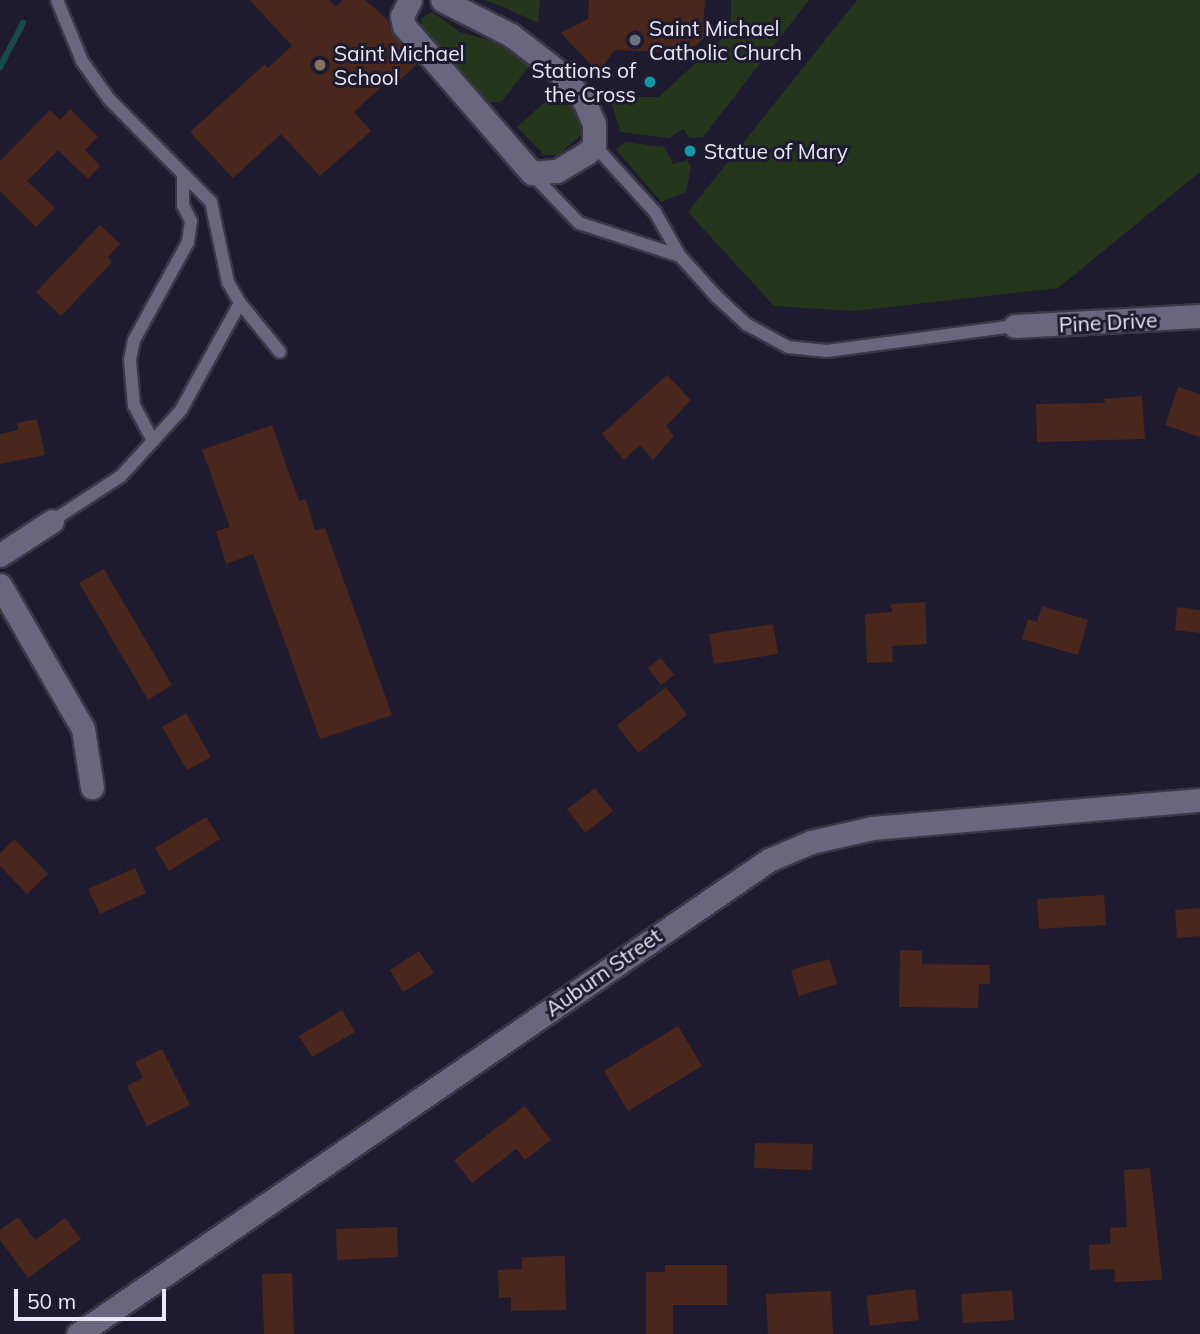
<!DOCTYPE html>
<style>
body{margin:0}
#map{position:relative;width:1200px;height:1334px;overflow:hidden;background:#1e1b2e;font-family:Mulish,sans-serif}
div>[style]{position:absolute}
.green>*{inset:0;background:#26361c}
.stream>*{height:6px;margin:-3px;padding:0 3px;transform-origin:3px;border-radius:3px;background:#154b4d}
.building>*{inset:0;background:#4a271c}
.roads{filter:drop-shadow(2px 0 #3a3846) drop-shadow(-2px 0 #3a3846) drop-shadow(0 2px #3a3846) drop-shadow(0 -2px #3a3846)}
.lane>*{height:12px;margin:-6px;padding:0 6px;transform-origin:6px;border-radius:6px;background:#69667d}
.street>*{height:23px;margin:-11.5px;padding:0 11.5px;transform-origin:11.5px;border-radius:11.5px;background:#69667d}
.dots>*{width:19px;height:19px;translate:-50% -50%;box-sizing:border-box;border:4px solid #1e1b2e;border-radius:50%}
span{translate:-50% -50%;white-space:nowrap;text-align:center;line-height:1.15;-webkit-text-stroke:6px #1e1b2e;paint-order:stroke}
.poi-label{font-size:21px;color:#e9e7f4}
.left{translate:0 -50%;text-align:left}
.right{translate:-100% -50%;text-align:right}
.street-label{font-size:21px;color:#e9e7f4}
.scale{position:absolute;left:14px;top:1289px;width:152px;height:32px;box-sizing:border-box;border:4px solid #e9e7f4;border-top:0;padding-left:9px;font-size:21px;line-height:24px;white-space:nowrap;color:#e9e7f4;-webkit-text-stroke:5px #1e1b2e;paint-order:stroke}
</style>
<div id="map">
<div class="green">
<i style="clip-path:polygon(484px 0,540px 0,538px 23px,504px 7px)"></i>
<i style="clip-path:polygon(731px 0,809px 0,703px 137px,690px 138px,683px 129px,669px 138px,621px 132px,609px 97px,659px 97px,731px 30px)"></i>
<i style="clip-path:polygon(857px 0,1200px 0,1200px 172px,1058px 288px,854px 311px,774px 306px,688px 212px)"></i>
<i style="clip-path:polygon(432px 12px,460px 32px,496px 42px,530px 65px,502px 101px,490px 103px,423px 30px,421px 19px)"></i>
<i style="clip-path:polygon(559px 89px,581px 121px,581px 135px,558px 155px,544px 155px,517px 127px)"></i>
<i style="clip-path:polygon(625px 142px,664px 147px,673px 164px,687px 160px,691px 167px,686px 192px,661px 202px,616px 149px)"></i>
</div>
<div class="stream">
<i style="left:0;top:67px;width:50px;rotate:-62.4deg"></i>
</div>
<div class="building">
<i style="clip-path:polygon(250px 0,329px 0,335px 7px,343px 0,365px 0,387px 19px,393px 35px,418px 63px,400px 80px,394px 75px,354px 112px,371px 131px,320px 176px,281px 134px,233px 178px,190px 132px,265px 64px,268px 68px,292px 46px)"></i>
<i style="clip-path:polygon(589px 0,705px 0,703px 25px,710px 33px,679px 59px,673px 52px,614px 50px,599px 73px,561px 33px,588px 19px)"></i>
<i style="clip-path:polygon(70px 109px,98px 137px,85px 150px,100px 166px,88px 179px,58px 150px,27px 181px,55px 208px,36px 227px,0 191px,0 161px,50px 110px,60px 120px)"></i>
<i style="clip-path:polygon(100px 225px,120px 244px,108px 257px,112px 262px,61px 316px,36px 292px)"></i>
<i style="clip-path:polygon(667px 375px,691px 400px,666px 426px,674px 436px,653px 460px,640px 445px,624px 460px,602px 434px)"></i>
<i style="clip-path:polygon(1178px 387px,1200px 394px,1200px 437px,1165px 425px)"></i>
<i style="clip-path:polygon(1142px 396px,1145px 439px,1037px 442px,1036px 404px,1105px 403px,1104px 399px)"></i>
<i style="clip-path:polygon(37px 419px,45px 455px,0 464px,0 434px,18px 430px,17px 423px)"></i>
<i style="clip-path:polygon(272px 425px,299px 501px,306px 499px,315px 530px,325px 528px,392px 715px,320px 739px,253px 554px,226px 564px,216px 531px,230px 527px,202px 450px)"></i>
<i style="clip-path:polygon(104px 569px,172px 685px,148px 700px,79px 583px)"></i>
<i style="clip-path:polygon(925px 602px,927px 644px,892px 646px,893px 662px,867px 663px,865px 614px,892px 612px,891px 604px)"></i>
<i style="clip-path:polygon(1042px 606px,1088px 620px,1078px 655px,1022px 639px,1028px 619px,1037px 622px)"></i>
<i style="clip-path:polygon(1177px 607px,1200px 610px,1200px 633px,1175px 630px)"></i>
<i style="clip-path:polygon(773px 624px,778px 654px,714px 664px,709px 634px)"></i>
<i style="clip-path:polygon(661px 658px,674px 675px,661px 685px,648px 668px)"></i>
<i style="clip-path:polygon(666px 687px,687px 715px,638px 753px,617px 725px)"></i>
<i style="clip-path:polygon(186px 713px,211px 757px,187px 770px,162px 727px)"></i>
<i style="clip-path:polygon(595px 788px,613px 811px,585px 833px,567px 809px)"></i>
<i style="clip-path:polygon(206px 817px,220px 839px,169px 871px,155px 848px)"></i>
<i style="clip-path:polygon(14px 839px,48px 874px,27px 894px,0 866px,0 853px)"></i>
<i style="clip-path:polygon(135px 868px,146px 893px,100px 914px,88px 889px)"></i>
<i style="clip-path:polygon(1104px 895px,1106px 925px,1039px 929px,1037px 899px)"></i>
<i style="clip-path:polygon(1200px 908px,1200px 936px,1177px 938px,1175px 910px)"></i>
<i style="clip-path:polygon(900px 950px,922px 951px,922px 964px,990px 965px,990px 984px,979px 984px,978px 1008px,899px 1007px)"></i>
<i style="clip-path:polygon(419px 951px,434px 973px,403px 992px,390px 970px)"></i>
<i style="clip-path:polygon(829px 959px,837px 984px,799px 996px,791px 970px)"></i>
<i style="clip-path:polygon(342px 1010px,355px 1032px,312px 1057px,299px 1036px)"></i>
<i style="clip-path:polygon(678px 1026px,702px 1066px,628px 1111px,604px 1071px)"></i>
<i style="clip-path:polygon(162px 1049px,190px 1105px,147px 1126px,127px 1086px,143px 1078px,135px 1062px)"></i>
<i style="clip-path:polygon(525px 1106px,551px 1140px,525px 1160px,516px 1149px,472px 1183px,454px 1160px)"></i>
<i style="clip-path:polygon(755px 1143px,813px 1144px,812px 1170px,754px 1168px)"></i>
<i style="clip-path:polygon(1150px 1168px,1162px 1280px,1115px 1282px,1114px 1269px,1090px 1270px,1089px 1245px,1111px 1244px,1110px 1228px,1127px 1227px,1124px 1170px)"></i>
<i style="clip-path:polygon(18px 1217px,35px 1240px,65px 1218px,81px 1239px,28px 1278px,0 1240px,0 1230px)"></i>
<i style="clip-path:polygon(397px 1227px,398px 1257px,337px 1260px,336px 1229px)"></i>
<i style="clip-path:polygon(565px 1256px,566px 1310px,511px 1311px,511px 1297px,499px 1298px,498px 1270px,522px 1269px,522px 1257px)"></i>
<i style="clip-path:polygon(665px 1265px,727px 1265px,727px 1305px,673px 1305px,673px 1334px,646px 1334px,646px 1272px,665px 1272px)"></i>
<i style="clip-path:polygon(292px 1273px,294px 1334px,264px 1334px,262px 1274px)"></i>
<i style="clip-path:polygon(915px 1289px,919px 1320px,870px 1326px,866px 1296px)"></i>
<i style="clip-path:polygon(1012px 1290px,1014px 1320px,963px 1323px,961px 1294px)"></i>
<i style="clip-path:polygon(831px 1291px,833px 1334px,768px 1334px,766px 1294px)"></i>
</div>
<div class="roads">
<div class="lane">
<i style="left:594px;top:145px;width:91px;rotate:47.7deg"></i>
<i style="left:655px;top:212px;width:51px;rotate:60.4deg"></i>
<i style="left:680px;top:256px;width:54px;rotate:48deg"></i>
<i style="left:716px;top:296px;width:41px;rotate:43deg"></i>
<i style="left:746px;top:324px;width:48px;rotate:28.7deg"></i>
<i style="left:788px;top:347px;width:39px;rotate:6deg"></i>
<i style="left:827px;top:351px;width:190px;rotate:-7.6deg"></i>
<i style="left:532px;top:174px;width:68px;rotate:46.2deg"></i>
<i style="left:579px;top:223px;width:106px;rotate:18.1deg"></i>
<i style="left:240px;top:303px;width:63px;rotate:50.8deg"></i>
<i style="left:153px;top:441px;width:40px;rotate:-118deg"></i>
<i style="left:134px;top:406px;width:46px;rotate:-95deg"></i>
<i style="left:130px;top:360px;width:20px;rotate:-79deg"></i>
<i style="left:134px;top:340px;width:112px;rotate:-61.1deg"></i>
<i style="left:188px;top:242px;width:21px;rotate:-82deg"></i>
<i style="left:191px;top:221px;width:18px;rotate:-117deg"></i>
<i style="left:183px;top:205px;width:30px;rotate:-90deg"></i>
<i style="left:52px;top:521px;width:82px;rotate:-33.1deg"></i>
<i style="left:121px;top:476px;width:89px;rotate:-47.7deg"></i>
<i style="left:181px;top:410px;width:122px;rotate:-61.1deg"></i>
<i style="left:240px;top:303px;width:24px;rotate:-120deg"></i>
<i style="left:228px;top:282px;width:82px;rotate:-102deg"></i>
<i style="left:211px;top:202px;width:145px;rotate:-134.7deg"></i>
<i style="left:109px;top:99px;width:47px;rotate:-125.4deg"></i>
<i style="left:82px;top:61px;width:66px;rotate:-112.3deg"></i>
</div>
<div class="street">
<i style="left:410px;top:0;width:18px;rotate:117deg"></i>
<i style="left:402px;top:16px;width:10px;rotate:79deg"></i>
<i style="left:404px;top:26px;width:195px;rotate:49deg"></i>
<i style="left:532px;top:173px;width:25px;rotate:-5deg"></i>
<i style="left:557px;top:171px;width:35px;rotate:-31deg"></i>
<i style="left:587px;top:153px;width:11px;rotate:-49deg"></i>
<i style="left:594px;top:145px;width:21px;rotate:-90deg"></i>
<i style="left:594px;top:124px;width:25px;rotate:-113deg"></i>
<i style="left:584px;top:101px;width:38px;rotate:-131deg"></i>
<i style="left:559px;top:72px;width:61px;rotate:-142.4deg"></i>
<i style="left:511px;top:35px;width:77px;rotate:-153.1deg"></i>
<i style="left:1015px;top:326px;width:185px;rotate:-3.1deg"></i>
<i style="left:0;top:555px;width:62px;rotate:-33.2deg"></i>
<i style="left:0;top:585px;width:166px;rotate:60deg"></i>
<i style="left:83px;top:729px;width:59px;rotate:81.2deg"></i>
<i style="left:78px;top:1334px;width:838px;rotate:-34.45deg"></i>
<i style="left:769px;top:860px;width:46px;rotate:-23.2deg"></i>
<i style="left:811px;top:842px;width:63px;rotate:-12.9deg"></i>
<i style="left:872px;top:828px;width:329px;rotate:-4.9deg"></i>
</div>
</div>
<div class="dots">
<i style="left:635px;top:40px;background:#6b7280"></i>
<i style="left:320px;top:65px;background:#8d6e63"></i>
<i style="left:650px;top:82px;background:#0f9aa8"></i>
<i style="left:690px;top:151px;background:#0f9aa8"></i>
</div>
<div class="poi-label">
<span class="left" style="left:649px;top:40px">Saint Michael<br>Catholic Church</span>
<span class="left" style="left:334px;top:65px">Saint Michael<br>School</span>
<span class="right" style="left:636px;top:82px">Stations of<br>the Cross</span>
<span class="left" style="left:704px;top:151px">Statue of Mary</span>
</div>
<div class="street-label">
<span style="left:1108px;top:322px;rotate:-3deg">Pine Drive</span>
<span style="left:603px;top:972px;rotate:-35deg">Auburn Street</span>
</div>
<div class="scale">50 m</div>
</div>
